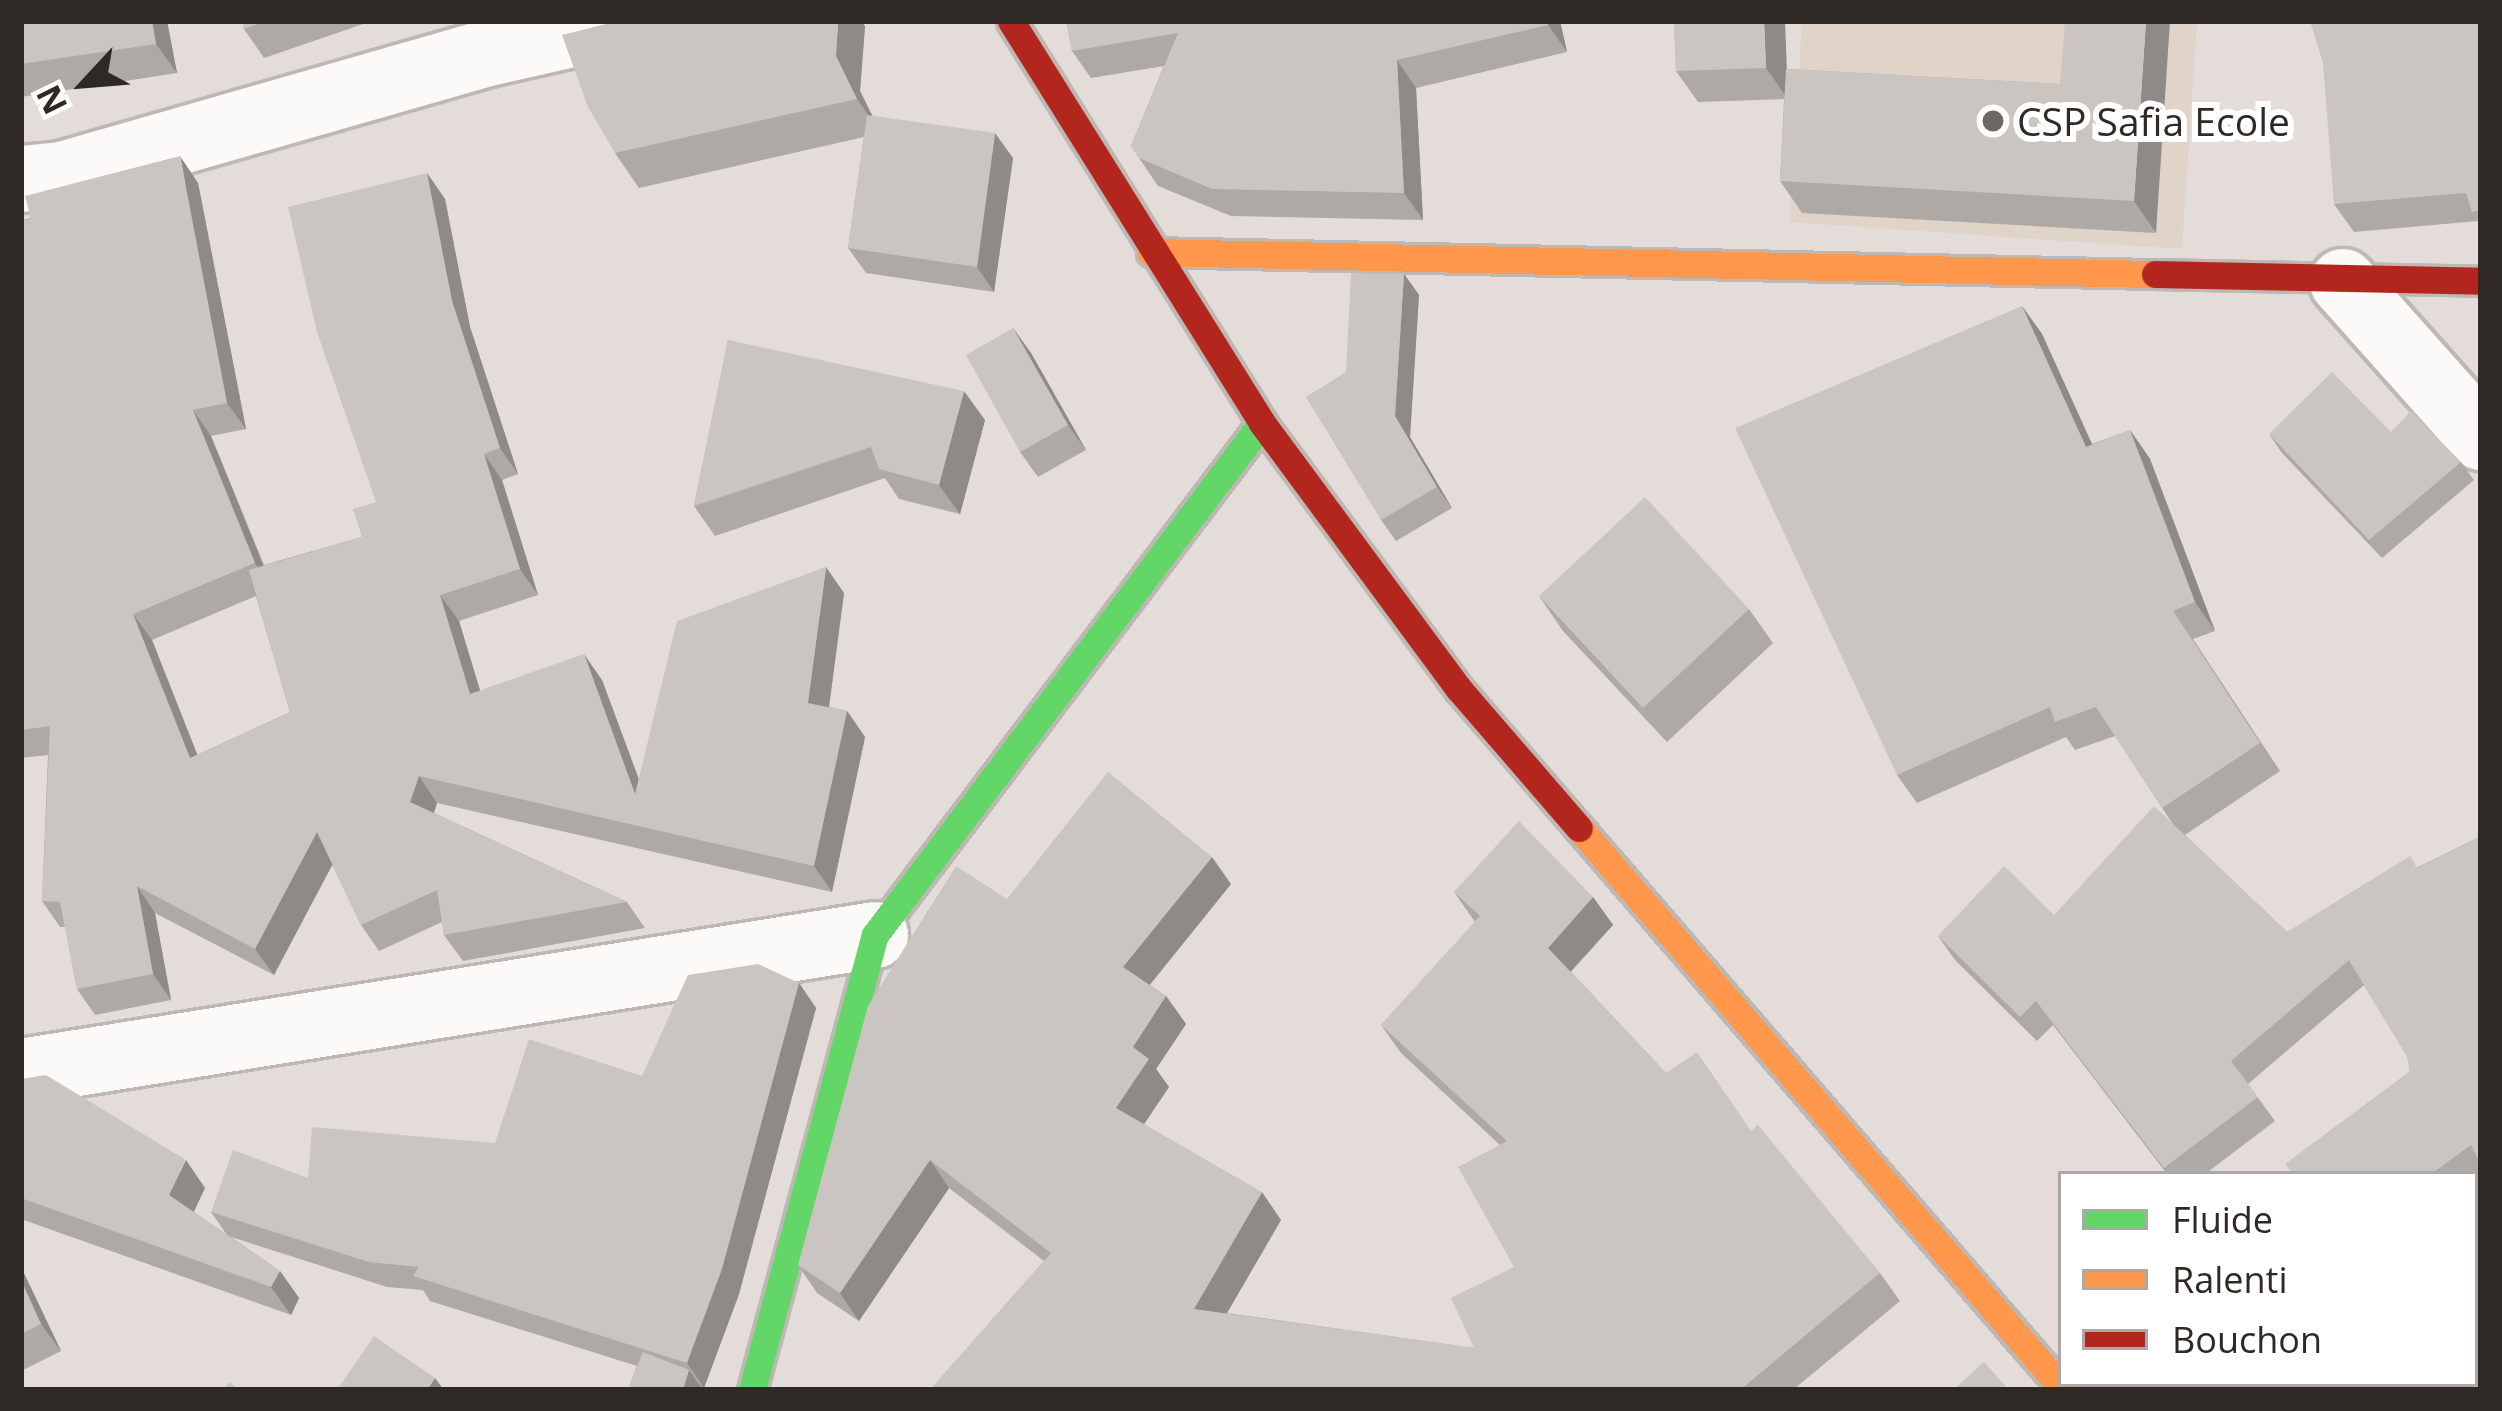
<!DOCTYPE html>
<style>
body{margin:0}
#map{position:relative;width:2502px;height:1411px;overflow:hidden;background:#e4dcd8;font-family:"Open Sans",sans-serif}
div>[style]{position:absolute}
.education>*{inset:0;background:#e0d3c8}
.roads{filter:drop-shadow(3px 0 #beb8b4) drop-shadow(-3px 0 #beb8b4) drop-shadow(0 3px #beb8b4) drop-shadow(0 -3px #beb8b4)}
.street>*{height:66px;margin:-33px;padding:0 33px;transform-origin:33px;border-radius:33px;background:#fbfaf9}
.fast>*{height:27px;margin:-13.5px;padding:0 13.5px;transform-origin:13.5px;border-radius:13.5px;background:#63d668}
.slow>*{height:27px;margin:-13.5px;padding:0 13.5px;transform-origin:13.5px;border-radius:13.5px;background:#ff974d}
.jam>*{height:27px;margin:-13.5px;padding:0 13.5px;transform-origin:13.5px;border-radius:13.5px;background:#b3261e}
.wall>*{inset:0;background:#afa9a6}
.shaded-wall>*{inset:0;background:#8e8a87}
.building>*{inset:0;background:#cbc5c1}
.dots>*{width:33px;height:33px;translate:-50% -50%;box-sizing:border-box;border:6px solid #fff;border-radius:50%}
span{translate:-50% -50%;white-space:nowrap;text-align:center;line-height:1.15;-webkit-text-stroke:12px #fff;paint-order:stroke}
.poi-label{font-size:39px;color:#2e2925}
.left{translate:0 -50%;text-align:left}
.frame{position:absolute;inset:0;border:24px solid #2e2925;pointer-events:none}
.legend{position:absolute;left:2058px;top:1171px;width:420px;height:216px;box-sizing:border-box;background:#fff;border:3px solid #aba9a8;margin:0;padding:15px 21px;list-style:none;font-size:36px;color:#2e2925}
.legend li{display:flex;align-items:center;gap:24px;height:60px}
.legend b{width:60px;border:3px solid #aba9a8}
.north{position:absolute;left:24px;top:24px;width:120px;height:120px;-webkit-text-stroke:9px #fff;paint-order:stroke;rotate:244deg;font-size:33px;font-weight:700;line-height:48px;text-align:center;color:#2e2925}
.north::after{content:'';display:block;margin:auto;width:42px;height:54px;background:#2e2925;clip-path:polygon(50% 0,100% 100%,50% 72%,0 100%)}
</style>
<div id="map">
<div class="education">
<i style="clip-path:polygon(1802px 21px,2197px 21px,2182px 249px,1790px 222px)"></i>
</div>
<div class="roads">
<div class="street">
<i style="left:21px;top:179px;width:41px;rotate:-5.6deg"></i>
<i style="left:62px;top:175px;width:447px;rotate:-16deg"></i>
<i style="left:492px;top:52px;width:141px;rotate:-12.7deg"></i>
<i style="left:2343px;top:282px;width:208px;rotate:48.3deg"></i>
<i style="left:21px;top:1072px;width:865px;rotate:-9.11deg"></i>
</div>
<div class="fast">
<i style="left:752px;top:1390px;width:471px;rotate:-74.9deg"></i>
<i style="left:875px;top:935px;width:642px;rotate:-52.92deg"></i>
</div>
<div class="slow">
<i style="left:1151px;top:252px;width:1004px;rotate:1.26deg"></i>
<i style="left:1579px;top:828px;width:742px;rotate:49.21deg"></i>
</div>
<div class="jam">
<i style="left:1011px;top:21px;width:474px;rotate:58deg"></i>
<i style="left:1262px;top:423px;width:330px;rotate:53.5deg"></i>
<i style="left:1458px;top:688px;width:185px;rotate:49.2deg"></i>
<i style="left:2155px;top:274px;width:326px;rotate:1.2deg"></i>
</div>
</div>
<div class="wall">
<i style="clip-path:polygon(21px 21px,167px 21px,177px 73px,21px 97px)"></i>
<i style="clip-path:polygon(242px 21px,372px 21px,264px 58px,244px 29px)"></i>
<i style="clip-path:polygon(1066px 21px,1560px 21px,1567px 52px,1416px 88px,1423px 220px,1231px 216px,1158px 186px,1131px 146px,1164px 66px,1091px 78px,1072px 51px)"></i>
<i style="clip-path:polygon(1674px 21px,1787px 69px,2060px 84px,2156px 233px,1802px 213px,1780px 181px,1784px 99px,1698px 102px,1676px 71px)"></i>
<i style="clip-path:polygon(2481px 21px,2481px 226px,2478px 221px,2354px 232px,2334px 204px)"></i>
<i style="clip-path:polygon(865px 26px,860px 91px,872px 116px,1013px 158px,994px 292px,866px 273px,848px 248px,864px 137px,639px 188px,615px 153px)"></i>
<i style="clip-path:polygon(evenodd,427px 173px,445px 199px,470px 327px,518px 474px,502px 480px,538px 595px,459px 621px,480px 691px,602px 680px,639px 780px,844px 593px,829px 707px,847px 711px,865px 737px,832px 892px,437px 803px,434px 813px,627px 902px,645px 928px,463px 961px,444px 935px,442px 922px,379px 951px,361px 925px,332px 864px,274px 975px,155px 913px,171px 1000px,95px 1015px,77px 989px,65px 927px,60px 927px,42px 901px,48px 755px,21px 758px,21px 220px,198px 183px,246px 429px,211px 436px,264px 565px,362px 537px,376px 502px,427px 173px,256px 596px,290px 712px,197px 755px,152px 640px,256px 596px)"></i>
<i style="clip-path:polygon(1404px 274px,1419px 295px,1410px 437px,1452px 508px,1396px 541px,1381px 520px,1346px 372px)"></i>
<i style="clip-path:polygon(2022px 306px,2042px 334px,2092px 444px,2130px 430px,2150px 459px,2215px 631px,2193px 639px,2280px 771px,2185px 835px,2287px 932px,2481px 836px,2481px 1173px,2475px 1178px,2475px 1174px,2293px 1174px,2410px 1071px,2407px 1056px,2364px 985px,2248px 1084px,2275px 1121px,2205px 1174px,2167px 1174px,2053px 1025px,2037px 1041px,1955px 960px,1938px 936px,2054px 915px,2172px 823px,2115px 736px,2075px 750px,2066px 737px,1917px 803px,1897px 775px)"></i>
<i style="clip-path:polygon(1013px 328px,1031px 353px,1086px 450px,1038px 477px,1020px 452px)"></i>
<i style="clip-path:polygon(728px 340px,985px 420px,960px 514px,899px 499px,885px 478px,715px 536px,694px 506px)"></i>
<i style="clip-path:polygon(2391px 432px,2461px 462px,2474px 480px,2382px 558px,2282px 453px,2269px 434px)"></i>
<i style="clip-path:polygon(1539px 596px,1749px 609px,1773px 643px,1667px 742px,1563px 631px)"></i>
<i style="clip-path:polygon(1231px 884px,1150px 985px,1166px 996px,1186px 1024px,1156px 1069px,1169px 1087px,1144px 1124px,1281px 1220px,1227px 1313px,1474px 1348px,1514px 1267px,1500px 1145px,1401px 1053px,1381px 1025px,1475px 922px,1454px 892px,1593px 897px,1613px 925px,1571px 972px,1666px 1073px,1751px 1131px,1880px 1273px,1900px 1301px,1793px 1390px,930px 1390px,1044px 1261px,949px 1188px,859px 1321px,817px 1293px,798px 1265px,1007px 899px)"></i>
<i style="clip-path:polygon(799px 983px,816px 1008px,739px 1294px,704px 1388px,701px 1387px,703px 1390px,628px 1390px,637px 1366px,430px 1301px,423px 1290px,387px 1287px,231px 1237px,280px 1271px,299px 1298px,291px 1315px,21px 1219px,21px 1079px,205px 1188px,194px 1212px,227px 1235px,211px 1212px,308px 1178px,495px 1143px,642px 1076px)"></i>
<i style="clip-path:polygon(21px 1267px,61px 1351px,21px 1371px)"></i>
</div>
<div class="shaded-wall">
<i style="clip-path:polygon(152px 21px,167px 21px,177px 73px,156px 44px)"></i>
<i style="clip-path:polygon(838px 21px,861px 21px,865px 26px,860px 91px,881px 133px,857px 99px,836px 56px)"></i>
<i style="clip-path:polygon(1547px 21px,1560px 21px,1567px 52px,1548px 25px)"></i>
<i style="clip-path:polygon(1764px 21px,1785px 21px,1788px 99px,1766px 68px)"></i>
<i style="clip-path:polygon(2146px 21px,2170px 21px,2156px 233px,2134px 201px)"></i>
<i style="clip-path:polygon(1397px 60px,1416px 88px,1423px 220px,1404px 193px)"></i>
<i style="clip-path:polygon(995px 133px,1013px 158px,994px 292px,977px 267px)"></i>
<i style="clip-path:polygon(180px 156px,198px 183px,246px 429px,227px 403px)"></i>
<i style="clip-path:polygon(427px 173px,445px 199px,470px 327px,518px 474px,500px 448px,452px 301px)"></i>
<i style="clip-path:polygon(1404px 274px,1419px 295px,1410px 437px,1452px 508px,1437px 487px,1395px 416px)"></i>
<i style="clip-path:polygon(2022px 306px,2042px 334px,2106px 475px,2086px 447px)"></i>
<i style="clip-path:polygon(1013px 328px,1031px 353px,1086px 450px,1068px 425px)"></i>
<i style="clip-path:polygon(964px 391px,985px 420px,960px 514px,939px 485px)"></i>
<i style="clip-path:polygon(193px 410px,211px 436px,273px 589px,255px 563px)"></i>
<i style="clip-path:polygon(2130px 430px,2150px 459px,2215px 631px,2195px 602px)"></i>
<i style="clip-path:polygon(484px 454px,502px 480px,538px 595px,520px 569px)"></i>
<i style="clip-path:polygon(826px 567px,844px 593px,826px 729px,808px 703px)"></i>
<i style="clip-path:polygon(440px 595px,459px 621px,489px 720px,470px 694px)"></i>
<i style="clip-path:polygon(133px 614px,152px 640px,209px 784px,190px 758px)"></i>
<i style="clip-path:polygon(584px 654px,602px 680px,654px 820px,635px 794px)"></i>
<i style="clip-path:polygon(847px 711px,865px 737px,832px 892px,814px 866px)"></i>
<i style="clip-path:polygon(419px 776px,437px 803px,429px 828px,410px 802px)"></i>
<i style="clip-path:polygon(317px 832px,336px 858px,274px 975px,255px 949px)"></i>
<i style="clip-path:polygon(1212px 857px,1231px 884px,1142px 994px,1123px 967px)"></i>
<i style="clip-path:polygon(137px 886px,155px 913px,171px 1000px,153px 974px)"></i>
<i style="clip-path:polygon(1593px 897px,1613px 925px,1567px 975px,1548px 948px)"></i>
<i style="clip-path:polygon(799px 983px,816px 1008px,739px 1294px,704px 1388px,687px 1363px)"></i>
<i style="clip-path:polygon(1166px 996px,1186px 1024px,1156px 1069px,1169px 1087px,1136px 1136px,1116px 1108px,1133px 1047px)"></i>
<i style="clip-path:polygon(186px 1160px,205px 1188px,188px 1223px,169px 1195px)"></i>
<i style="clip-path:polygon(930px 1160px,949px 1188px,859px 1321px,840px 1293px)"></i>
<i style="clip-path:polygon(1262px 1192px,1281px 1220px,1213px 1337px,1194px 1309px)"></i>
<i style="clip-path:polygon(21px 1267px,61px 1351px,41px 1324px,21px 1280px)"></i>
<i style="clip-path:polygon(280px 1271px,299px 1298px,291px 1315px,271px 1287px)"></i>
<i style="clip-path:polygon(689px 1370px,703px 1390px,683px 1390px)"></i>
<i style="clip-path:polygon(435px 1378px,444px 1390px,427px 1390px)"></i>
</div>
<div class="building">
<i style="clip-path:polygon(21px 21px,152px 21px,156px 44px,21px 64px)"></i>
<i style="clip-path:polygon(242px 21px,267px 21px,244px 29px)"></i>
<i style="clip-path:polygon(618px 21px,838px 21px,836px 56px,857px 99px,615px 153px,588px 107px,562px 35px)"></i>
<i style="clip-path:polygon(1066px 21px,1547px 21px,1548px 25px,1397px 60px,1404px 193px,1212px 189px,1139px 158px,1131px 146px,1178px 33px,1072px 51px)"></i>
<i style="clip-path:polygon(1674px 21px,1764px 21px,1766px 68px,1676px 71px)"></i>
<i style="clip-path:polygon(2065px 21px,2146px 21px,2134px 201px,1780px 181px,1786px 69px,2060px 84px)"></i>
<i style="clip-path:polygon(2310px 21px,2481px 21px,2481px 210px,2472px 212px,2466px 193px,2334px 204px,2323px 63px)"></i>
<i style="clip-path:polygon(867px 115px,995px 133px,977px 267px,848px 248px)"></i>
<i style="clip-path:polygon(180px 156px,227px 403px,193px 410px,255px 563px,133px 614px,190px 758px,290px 712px,249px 570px,362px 537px,353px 509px,376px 502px,317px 332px,288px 207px,427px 173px,452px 301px,500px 448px,484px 454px,520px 569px,440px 595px,470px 694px,584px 654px,635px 794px,677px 621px,826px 567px,808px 703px,847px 711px,814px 866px,419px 776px,410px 802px,627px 902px,444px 935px,437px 890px,361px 925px,317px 832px,255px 949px,137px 886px,153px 974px,77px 989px,60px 902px,42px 901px,50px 726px,21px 730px,21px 220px,31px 219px,25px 196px)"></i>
<i style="clip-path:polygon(1351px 273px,1404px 274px,1395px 416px,1437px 487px,1381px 520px,1306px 397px,1346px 372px)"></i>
<i style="clip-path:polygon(2022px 306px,2086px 447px,2130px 430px,2195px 602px,2173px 611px,2260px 743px,2162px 808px,2096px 707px,2055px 722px,2050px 707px,1897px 775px,1735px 428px)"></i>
<i style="clip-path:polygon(1013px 328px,1068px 425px,1020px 452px,966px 355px)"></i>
<i style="clip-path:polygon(728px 340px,964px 391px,939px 485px,879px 469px,871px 447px,694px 506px)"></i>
<i style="clip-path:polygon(2332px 372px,2391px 432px,2411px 411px,2461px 462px,2369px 540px,2269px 434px)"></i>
<i style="clip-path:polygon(1645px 497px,1749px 609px,1643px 708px,1539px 596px)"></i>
<i style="clip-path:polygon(1108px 772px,1212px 857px,1123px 967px,1166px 996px,1133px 1047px,1149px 1059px,1116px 1108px,1262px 1192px,1194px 1309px,1474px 1348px,1451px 1298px,1514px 1267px,1458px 1167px,1507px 1141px,1381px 1025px,1480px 916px,1454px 892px,1519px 821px,1593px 897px,1548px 948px,1666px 1073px,1697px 1052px,1751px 1131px,1758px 1125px,1880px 1273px,1740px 1390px,930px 1390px,1051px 1253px,930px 1160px,840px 1293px,798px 1265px,868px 1006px,956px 866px,1007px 899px)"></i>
<i style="clip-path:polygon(2154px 806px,2287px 932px,2410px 856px,2417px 868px,2481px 836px,2481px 1165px,2471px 1145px,2431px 1174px,2293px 1174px,2285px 1164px,2410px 1071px,2407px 1056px,2349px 960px,2231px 1061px,2258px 1097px,2164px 1168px,2036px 1001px,2020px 1017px,1938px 936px,2004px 866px,2054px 915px)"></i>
<i style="clip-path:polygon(758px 964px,799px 983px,722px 1269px,687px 1363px,413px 1276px,419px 1267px,369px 1262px,211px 1212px,233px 1150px,308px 1178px,312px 1127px,495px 1143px,529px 1039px,642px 1076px,688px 975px)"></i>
<i style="clip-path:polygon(46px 1075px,186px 1160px,169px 1195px,280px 1271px,271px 1287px,21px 1198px,21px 1079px)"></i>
<i style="clip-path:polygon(21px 1280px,41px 1324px,21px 1334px)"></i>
<i style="clip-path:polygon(374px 1336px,435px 1378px,427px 1390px,337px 1390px)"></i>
<i style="clip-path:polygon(2475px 1349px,2481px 1357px,2481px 1390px,2186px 1390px,2195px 1384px,2475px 1384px)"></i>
<i style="clip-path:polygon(643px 1352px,689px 1370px,683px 1390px,628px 1390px)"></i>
<i style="clip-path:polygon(1984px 1362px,2009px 1390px,1953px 1390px)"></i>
<i style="clip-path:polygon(230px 1382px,238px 1390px,222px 1390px)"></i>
</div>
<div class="dots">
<i style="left:1993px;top:121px;background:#6e6864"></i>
</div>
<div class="poi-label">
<span class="left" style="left:2017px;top:121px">CSP Safia Ecole</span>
</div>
<div class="frame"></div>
<ul class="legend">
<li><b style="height:15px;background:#63d668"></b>Fluide</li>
<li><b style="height:15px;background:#ff974d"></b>Ralenti</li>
<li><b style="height:15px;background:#b3261e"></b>Bouchon</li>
</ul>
<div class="north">N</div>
</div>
